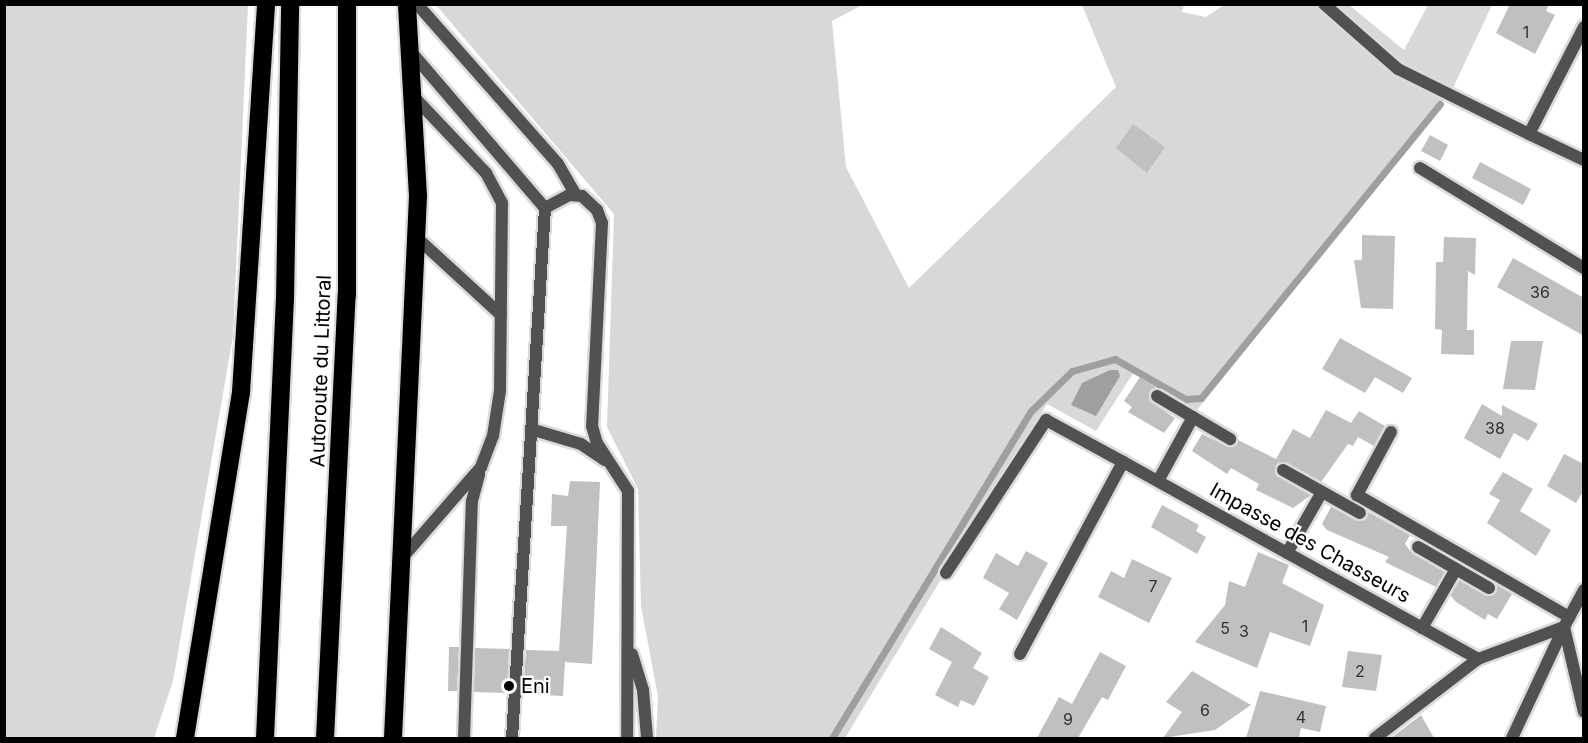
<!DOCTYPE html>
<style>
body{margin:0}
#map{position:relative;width:1588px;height:743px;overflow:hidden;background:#fff;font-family:Inter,sans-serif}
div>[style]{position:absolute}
.green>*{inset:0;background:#d8d8d8}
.water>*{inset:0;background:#9f9f9f}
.stream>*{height:7px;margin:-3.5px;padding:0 3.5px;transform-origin:3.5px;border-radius:3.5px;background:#9f9f9f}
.building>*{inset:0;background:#c0c0c0}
.roads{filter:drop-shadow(2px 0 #dbdbdb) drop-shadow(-2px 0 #dbdbdb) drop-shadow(0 2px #dbdbdb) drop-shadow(0 -2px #dbdbdb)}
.service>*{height:12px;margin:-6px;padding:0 6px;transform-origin:6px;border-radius:6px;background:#515151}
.minor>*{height:12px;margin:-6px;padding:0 6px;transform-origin:6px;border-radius:6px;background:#515151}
.motorway>*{height:18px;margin:-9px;padding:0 9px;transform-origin:9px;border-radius:9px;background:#000}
.dots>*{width:16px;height:16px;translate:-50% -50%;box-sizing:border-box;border:3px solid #fff;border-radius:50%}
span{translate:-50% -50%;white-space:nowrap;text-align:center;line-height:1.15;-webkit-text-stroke:4.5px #fff;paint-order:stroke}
.number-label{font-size:16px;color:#303030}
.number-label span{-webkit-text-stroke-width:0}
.street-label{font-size:20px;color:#000}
.poi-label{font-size:20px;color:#000}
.left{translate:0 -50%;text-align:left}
.frame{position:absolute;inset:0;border:6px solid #000;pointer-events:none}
</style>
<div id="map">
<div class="green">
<i style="clip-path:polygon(4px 5px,248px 5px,233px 336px,173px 681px,154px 738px,5px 738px)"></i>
<i style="clip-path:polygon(436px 5px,862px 5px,832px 21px,846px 167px,909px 288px,1116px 87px,1082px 5px,1184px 5px,1182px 12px,1206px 17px,1224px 5px,1349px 5px,1404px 50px,1428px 5px,1492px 5px,1452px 90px,1193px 415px,1134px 372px,1096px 431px,1047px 404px,845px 738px,656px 738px,658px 697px,641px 606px,638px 489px,607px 427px,614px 214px)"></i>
</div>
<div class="water">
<i style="clip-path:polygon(1110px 370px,1118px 370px,1120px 376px,1096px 416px,1071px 405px,1082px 383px)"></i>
</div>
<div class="stream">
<i style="left:832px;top:738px;width:383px;rotate:-58.7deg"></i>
<i style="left:1031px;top:411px;width:57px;rotate:-44.3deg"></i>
<i style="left:1072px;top:371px;width:45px;rotate:-15.6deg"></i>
<i style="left:1115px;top:359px;width:81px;rotate:29.7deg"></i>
<i style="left:1185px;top:399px;width:16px;rotate:-4deg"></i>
<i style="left:1201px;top:398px;width:379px;rotate:-50.9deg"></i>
</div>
<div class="building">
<i style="clip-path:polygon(1510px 4px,1549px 4px,1546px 11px,1555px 15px,1535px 54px,1496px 33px)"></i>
<i style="clip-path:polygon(1133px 124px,1165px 147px,1147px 173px,1116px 148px)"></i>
<i style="clip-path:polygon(1430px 135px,1448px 145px,1440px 161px,1421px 151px)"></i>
<i style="clip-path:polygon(1480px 162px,1531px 189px,1523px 205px,1472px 178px)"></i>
<i style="clip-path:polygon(1362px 235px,1395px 236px,1393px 309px,1361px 308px,1354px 260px,1362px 260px)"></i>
<i style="clip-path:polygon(1444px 237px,1476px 238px,1475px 275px,1468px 271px,1467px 330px,1474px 330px,1474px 355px,1441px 354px,1442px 330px,1435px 329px,1436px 262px,1443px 262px)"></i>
<i style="clip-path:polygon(1513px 258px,1584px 298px,1584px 336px,1497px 287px)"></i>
<i style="clip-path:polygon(1340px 338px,1412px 378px,1403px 393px,1375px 377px,1365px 393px,1322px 369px)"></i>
<i style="clip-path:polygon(1511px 341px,1543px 341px,1535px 390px,1503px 389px)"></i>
<i style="clip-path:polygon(1140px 377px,1155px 387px,1150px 401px,1175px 418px,1164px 433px,1128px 412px,1132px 407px,1124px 401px)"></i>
<i style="clip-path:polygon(1482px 404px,1502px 416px,1502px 405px,1538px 424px,1528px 441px,1514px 433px,1500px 459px,1464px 438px)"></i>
<i style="clip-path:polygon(1326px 410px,1351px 423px,1359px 411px,1385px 426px,1374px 446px,1358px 437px,1353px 446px,1348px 444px,1321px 482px,1278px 463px,1276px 475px,1311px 495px,1293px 508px,1256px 490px,1259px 484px,1231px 468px,1227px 474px,1192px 451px,1202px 434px,1229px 447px,1238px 440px,1276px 459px,1293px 429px,1310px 438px)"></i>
<i style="clip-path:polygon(1564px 454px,1584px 464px,1584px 490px,1576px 503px,1547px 486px)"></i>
<i style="clip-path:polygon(1503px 472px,1533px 489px,1520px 511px,1551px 530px,1536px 556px,1487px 523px,1500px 500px,1489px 494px)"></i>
<i style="clip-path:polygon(570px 481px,600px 482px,592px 664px,565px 662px,563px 696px,523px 694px,526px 650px,559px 651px,567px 526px,551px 526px,552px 494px,568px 496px)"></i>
<i style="clip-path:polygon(1162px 505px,1199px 525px,1196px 531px,1206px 537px,1197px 554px,1151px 527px)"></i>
<i style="clip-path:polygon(1331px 507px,1360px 521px,1368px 512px,1410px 535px,1405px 544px,1411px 552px,1445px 572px,1436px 587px,1385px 562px,1389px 557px,1327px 530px,1322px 524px)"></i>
<i style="clip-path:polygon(1026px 551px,1048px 563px,1017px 620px,999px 609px,1009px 593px,983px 578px,996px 553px,1018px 566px)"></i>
<i style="clip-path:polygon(1258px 552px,1289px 565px,1282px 583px,1324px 605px,1310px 646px,1270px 632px,1257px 668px,1195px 642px,1225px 605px,1229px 581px,1245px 587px)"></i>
<i style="clip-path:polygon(1132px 559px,1172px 578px,1149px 623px,1098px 597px,1111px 571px,1124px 578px)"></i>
<i style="clip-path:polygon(1459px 580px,1488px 596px,1497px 585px,1512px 594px,1497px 619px,1488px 614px,1485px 620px,1456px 602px,1450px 595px)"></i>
<i style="clip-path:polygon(941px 627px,982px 653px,973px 668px,989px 677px,974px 706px,961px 700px,958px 707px,935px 695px,952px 662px,929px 649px)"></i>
<i style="clip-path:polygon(449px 647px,459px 647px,457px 691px,448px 691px)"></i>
<i style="clip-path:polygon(475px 648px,509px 649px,507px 693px,474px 692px)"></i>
<i style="clip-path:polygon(1348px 651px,1382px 655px,1376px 691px,1342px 687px)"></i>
<i style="clip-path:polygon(1100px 652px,1126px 666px,1108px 700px,1102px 697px,1078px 738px,1037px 738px,1059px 697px,1072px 704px)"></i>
<i style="clip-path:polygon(1192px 671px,1251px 705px,1215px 730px,1163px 738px,1182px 712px,1166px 702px)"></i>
<i style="clip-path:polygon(1260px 691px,1326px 706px,1320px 732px,1301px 728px,1299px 738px,1246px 738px)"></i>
<i style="clip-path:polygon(1421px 715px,1434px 738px,1391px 738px)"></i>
</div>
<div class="roads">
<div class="service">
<i style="left:417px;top:4px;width:213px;rotate:48.6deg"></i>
<i style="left:558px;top:164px;width:36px;rotate:60deg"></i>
<i style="left:412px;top:53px;width:204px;rotate:49.4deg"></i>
<i style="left:545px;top:208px;width:531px;rotate:93.56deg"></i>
<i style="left:545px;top:208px;width:27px;rotate:-28deg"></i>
<i style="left:569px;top:195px;width:13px;rotate:4deg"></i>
<i style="left:582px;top:196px;width:21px;rotate:43deg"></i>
<i style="left:597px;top:210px;width:14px;rotate:69deg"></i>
<i style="left:602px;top:223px;width:203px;rotate:92.8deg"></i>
<i style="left:592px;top:426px;width:18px;rotate:74deg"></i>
<i style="left:597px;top:443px;width:57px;rotate:57.1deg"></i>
<i style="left:628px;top:491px;width:247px;rotate:90.2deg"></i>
<i style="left:416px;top:237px;width:115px;rotate:42.5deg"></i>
<i style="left:534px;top:430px;width:49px;rotate:16.6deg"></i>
<i style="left:581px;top:444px;width:29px;rotate:34deg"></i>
<i style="left:402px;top:558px;width:121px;rotate:-49deg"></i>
<i style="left:481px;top:467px;width:33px;rotate:-69deg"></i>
<i style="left:493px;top:436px;width:46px;rotate:-81.2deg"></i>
<i style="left:500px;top:391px;width:188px;rotate:-89.4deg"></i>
<i style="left:502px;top:203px;width:34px;rotate:-118deg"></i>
<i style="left:486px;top:173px;width:102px;rotate:-133.4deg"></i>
<i style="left:464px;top:738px;width:237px;rotate:-88.1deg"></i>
<i style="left:472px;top:501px;width:28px;rotate:-75deg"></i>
</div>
<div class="minor">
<i style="left:1324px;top:4px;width:98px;rotate:41.3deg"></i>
<i style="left:1398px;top:69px;width:146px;rotate:26.4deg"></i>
<i style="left:1584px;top:27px;width:120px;rotate:117.2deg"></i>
<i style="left:1529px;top:134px;width:61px;rotate:25.3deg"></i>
<i style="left:1420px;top:168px;width:192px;rotate:31.4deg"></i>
<i style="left:1157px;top:396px;width:85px;rotate:30.5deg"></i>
<i style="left:1391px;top:432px;width:72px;rotate:118.4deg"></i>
<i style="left:1357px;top:495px;width:245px;rotate:29.9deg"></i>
<i style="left:1283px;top:470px;width:88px;rotate:29.2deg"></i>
<i style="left:1158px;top:481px;width:73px;rotate:-61.3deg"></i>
<i style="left:1418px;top:547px;width:82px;rotate:30deg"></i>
<i style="left:1287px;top:553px;width:70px;rotate:-60.2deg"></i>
<i style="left:946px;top:573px;width:183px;rotate:-56.8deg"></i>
<i style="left:1046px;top:420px;width:88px;rotate:28.6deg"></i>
<i style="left:1584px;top:590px;width:42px;rotate:118.4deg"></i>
<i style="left:1564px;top:627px;width:87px;rotate:76.8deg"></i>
<i style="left:1422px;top:628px;width:68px;rotate:-60deg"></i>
<i style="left:632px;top:654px;width:38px;rotate:73deg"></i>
<i style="left:643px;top:690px;width:48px;rotate:85.2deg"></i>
<i style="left:1020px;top:654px;width:218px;rotate:-61.8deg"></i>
<i style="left:1123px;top:462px;width:406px;rotate:29deg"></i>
<i style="left:1375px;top:738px;width:130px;rotate:-37.5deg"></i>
<i style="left:1478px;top:659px;width:92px;rotate:-20.4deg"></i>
<i style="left:1512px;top:738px;width:123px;rotate:-64.9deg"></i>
</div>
<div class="motorway">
<i style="left:185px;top:738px;width:351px;rotate:-80.8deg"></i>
<i style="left:241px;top:392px;width:389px;rotate:-86.3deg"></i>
<i style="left:265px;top:738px;width:439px;rotate:-87.4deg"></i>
<i style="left:285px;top:299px;width:295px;rotate:-89deg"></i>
<i style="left:325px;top:738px;width:444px;rotate:-87.2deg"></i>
<i style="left:347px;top:295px;width:291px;rotate:-90deg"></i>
<i style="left:393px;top:738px;width:543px;rotate:-87.36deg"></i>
<i style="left:418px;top:196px;width:192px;rotate:-93.3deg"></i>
</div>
</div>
<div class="dots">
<i style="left:509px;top:686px;background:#000"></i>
</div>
<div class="number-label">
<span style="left:1526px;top:32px">1</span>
<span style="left:1540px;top:292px">36</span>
<span style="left:1495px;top:428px">38</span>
<span style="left:1153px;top:586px">7</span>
<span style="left:1305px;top:626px">1</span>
<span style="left:1225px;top:628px">5</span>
<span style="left:1244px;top:631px">3</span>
<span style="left:1360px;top:671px">2</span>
<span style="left:1205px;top:710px">6</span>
<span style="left:1301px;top:717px">4</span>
<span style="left:1068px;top:719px">9</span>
</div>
<div class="street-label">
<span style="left:321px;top:371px;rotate:-88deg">Autoroute du Littoral</span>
<span style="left:1310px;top:543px;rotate:29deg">Impasse des Chasseurs</span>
</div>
<div class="poi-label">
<span class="left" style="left:521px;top:686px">Eni</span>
</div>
<div class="frame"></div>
</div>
